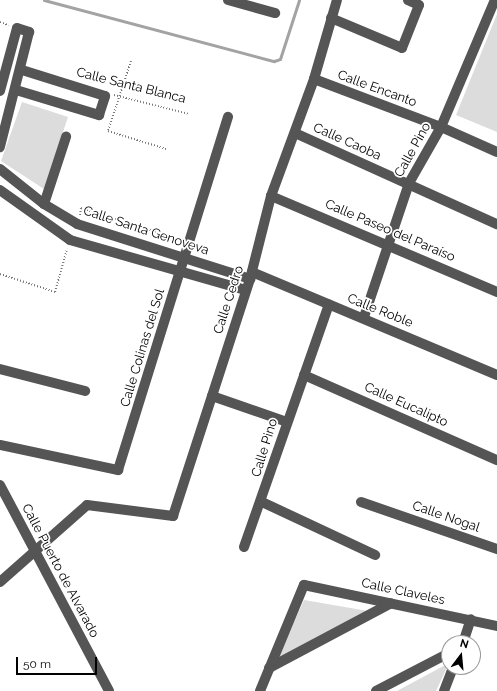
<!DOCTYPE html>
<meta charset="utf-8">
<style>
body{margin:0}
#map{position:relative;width:497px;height:691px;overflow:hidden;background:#fff;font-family:Raleway,sans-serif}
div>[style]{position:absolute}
.green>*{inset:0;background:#dcdcdc}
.stream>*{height:3px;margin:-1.5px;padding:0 1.5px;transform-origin:1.5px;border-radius:1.5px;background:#a3a3a3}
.path>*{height:2px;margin-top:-1px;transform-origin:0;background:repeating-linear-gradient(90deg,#777 0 1px,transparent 0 3px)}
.minor>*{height:10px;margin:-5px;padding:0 5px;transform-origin:5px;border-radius:5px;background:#555}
span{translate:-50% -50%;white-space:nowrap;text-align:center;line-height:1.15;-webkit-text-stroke:3.5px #fff;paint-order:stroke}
.street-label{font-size:13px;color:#000}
.north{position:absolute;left:441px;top:635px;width:40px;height:40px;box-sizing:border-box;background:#fff;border:1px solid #999;border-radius:50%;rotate:16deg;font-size:11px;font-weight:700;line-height:16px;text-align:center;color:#000}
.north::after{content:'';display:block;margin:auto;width:14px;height:18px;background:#000;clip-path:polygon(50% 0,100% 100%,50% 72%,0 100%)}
.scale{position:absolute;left:16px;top:657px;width:81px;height:18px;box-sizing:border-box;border:2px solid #000;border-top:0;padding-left:5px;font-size:12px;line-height:14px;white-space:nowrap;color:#000;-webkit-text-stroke:3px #fff;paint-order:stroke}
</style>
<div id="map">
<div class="green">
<i style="clip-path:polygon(497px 14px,497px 132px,456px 115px)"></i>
<i style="clip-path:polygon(22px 102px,68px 117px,44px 189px,1px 161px)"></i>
<i style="clip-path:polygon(304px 600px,368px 611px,277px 660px)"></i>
<i style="clip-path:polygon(449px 663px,436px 691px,397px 691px)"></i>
</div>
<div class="stream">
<i style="left:44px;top:0;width:238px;rotate:14.9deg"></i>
<i style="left:274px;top:61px;width:6px;rotate:-18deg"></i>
<i style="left:280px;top:59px;width:62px;rotate:-72.1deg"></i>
</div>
<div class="path">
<i style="left:0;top:22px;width:9px;rotate:21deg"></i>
<i style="left:131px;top:61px;width:74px;rotate:108.2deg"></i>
<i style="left:108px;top:131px;width:61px;rotate:17.2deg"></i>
<i style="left:114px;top:95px;width:77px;rotate:14.2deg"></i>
<i style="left:80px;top:215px;width:7px;rotate:-82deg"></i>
<i style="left:81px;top:208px;width:103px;rotate:17.6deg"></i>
<i style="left:0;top:274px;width:58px;rotate:18.1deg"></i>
<i style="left:55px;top:292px;width:45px;rotate:-74.4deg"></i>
</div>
<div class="minor">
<i style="left:228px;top:0;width:49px;rotate:15.5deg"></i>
<i style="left:331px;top:18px;width:77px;rotate:22.9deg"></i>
<i style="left:402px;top:48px;width:46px;rotate:-68.4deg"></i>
<i style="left:419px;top:5px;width:12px;rotate:-156deg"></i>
<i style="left:314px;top:79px;width:136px;rotate:20.7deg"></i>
<i style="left:441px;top:127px;width:61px;rotate:24.1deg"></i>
<i style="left:16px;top:90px;width:87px;rotate:16.8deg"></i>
<i style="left:99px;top:115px;width:20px;rotate:-72deg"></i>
<i style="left:105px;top:96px;width:87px;rotate:-162.6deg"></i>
<i style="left:0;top:91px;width:65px;rotate:-74.9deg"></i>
<i style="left:17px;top:28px;width:13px;rotate:18deg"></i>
<i style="left:29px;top:32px;width:119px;rotate:104.2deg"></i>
<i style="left:295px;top:133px;width:222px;rotate:24.3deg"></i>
<i style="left:0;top:169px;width:56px;rotate:38.5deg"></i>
<i style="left:44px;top:204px;width:39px;rotate:31deg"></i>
<i style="left:77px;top:224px;width:182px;rotate:17.6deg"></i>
<i style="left:0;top:190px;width:86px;rotate:35.5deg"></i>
<i style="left:70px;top:240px;width:183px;rotate:15.9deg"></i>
<i style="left:271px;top:196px;width:246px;rotate:23deg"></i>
<i style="left:44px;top:204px;width:71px;rotate:-71.8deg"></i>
<i style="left:252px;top:272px;width:266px;rotate:22.8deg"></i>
<i style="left:364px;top:317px;width:141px;rotate:-71.4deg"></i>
<i style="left:409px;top:183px;width:64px;rotate:-60.3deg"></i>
<i style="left:441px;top:127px;width:138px;rotate:-67deg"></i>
<i style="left:0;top:369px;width:88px;rotate:14.5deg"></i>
<i style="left:304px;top:375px;width:211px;rotate:23.8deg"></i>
<i style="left:212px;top:396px;width:79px;rotate:19.1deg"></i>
<i style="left:0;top:445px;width:121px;rotate:12deg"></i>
<i style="left:118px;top:470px;width:370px;rotate:-72.7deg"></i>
<i style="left:0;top:485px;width:233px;rotate:62.1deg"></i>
<i style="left:262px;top:502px;width:125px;rotate:25.1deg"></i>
<i style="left:361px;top:502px;width:144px;rotate:19.1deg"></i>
<i style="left:244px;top:547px;width:257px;rotate:-70.7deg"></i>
<i style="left:0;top:582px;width:116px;rotate:-41.5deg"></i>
<i style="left:87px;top:505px;width:87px;rotate:7.3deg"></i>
<i style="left:173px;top:516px;width:249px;rotate:-72deg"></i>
<i style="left:250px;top:279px;width:86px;rotate:-75.8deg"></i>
<i style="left:271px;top:196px;width:125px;rotate:-69.8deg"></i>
<i style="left:314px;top:79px;width:82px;rotate:-73.8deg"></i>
<i style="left:463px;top:643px;width:25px;rotate:-72deg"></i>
<i style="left:269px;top:668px;width:138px;rotate:-28deg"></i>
<i style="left:260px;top:691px;width:115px;rotate:-67.5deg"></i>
<i style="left:304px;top:585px;width:197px;rotate:12deg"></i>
<i style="left:376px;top:691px;width:82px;rotate:-27.5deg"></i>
<i style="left:444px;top:691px;width:26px;rotate:-69deg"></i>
</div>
<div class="street-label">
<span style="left:131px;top:86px;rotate:14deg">Calle Santa Blanca</span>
<span style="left:377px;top:89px;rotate:20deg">Calle Encanto</span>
<span style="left:347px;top:142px;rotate:24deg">Calle Caoba</span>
<span style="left:413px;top:150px;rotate:-61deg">Calle Pino</span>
<span style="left:146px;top:231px;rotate:18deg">Calle Santa Genoveva</span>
<span style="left:390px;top:231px;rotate:23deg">Calle Paseo del Paraíso</span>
<span style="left:229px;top:300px;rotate:-72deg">Calle Cedro</span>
<span style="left:380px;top:311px;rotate:22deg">Calle Roble</span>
<span style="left:143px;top:348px;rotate:-73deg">Calle Colinas del Sol</span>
<span style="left:406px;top:405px;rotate:24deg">Calle Eucalipto</span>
<span style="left:265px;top:448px;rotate:-73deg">Calle Pino</span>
<span style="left:446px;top:517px;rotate:19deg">Calle Nogal</span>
<span style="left:60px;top:571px;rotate:62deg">Calle Puerto de Alvarado</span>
<span style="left:403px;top:592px;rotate:12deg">Calle Claveles</span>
</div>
<div class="north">N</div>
<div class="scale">50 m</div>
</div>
